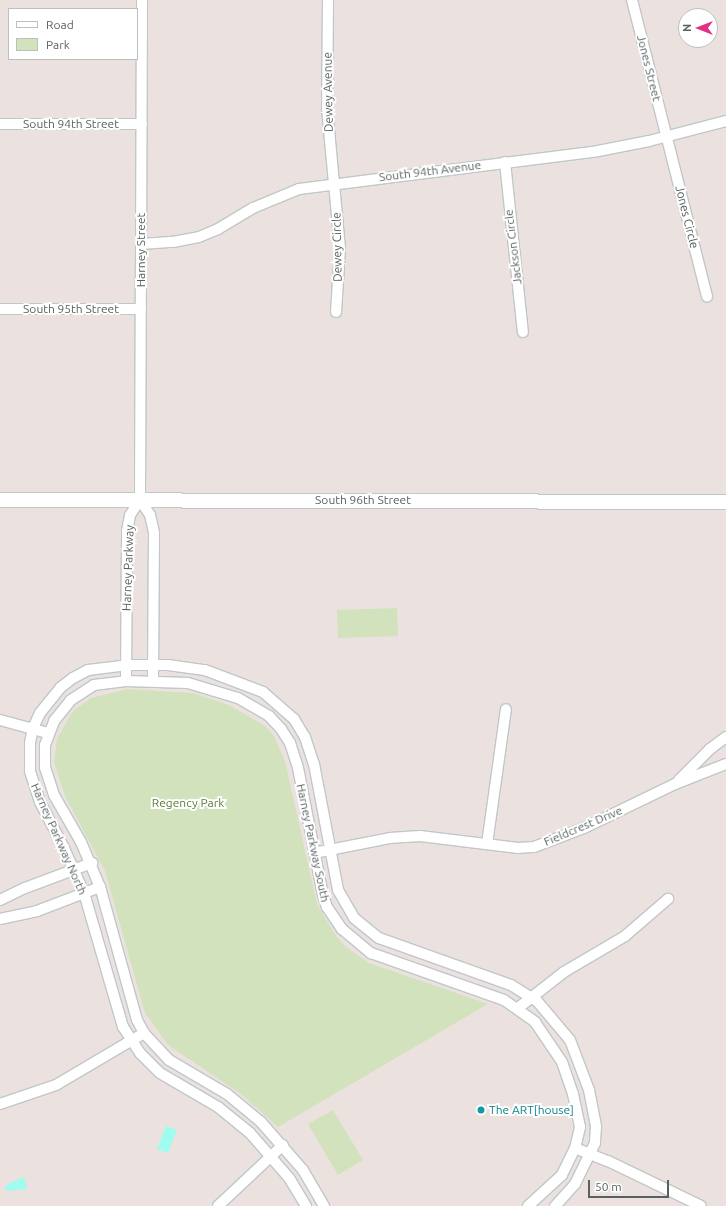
<!DOCTYPE html>
<style>
body{margin:0}
#map{position:relative;width:726px;height:1206px;overflow:hidden;background:#ebe2df;font-family:Ubuntu,sans-serif}
div>[style]{position:absolute}
.green>*{inset:0;background:#d2e2bc}
.water>*{inset:0;background:#9ffcef}
.roads{filter:drop-shadow(1px 0 #c1c7c8) drop-shadow(-1px 0 #c1c7c8) drop-shadow(0 1px #c1c7c8) drop-shadow(0 -1px #c1c7c8)}
.street>*{height:10px;margin:-5px;padding:0 5px;transform-origin:5px;border-radius:5px;background:#fff}
.secondary>*{height:14px;margin:-7px;padding:0 7px;transform-origin:7px;border-radius:7px;background:#fff}
.dots>*{width:11px;height:11px;translate:-50% -50%;box-sizing:border-box;border:2px solid #fff;border-radius:50%}
span{translate:-50% -50%;white-space:nowrap;text-align:center;line-height:1.15;-webkit-text-stroke:4px #fff;paint-order:stroke}
.street-label{font-size:12px;color:#586060}
.park-label{font-size:12px;color:#5a7b35}
.culture-label{font-size:12px;color:#0d838f}
.left{translate:0 -50%;text-align:left}
.legend{position:absolute;left:8px;top:8px;width:130px;height:52px;box-sizing:border-box;background:#fff;border:1px solid #bcbfbf;margin:0;padding:5px 7px;list-style:none;font-size:12px;color:#586060}
.legend li{display:flex;align-items:center;gap:8px;height:20px}
.legend b{width:20px;border:1px solid #bcbfbf}
.north{position:absolute;left:678px;top:8px;width:40px;height:40px;box-sizing:border-box;background:#fff;border:1px solid #bcbfbf;border-radius:50%;rotate:270deg;font-size:11px;font-weight:700;line-height:16px;text-align:center;color:#586060}
.north::after{content:'';display:block;margin:auto;width:14px;height:18px;background:#e22f87;clip-path:polygon(50% 0,100% 100%,50% 72%,0 100%)}
.scale{position:absolute;left:588px;top:1180px;width:81px;height:18px;box-sizing:border-box;border:2px solid #586060;border-top:0;padding-left:5px;font-size:12px;line-height:14px;white-space:nowrap;color:#586060;-webkit-text-stroke:3px #fff;paint-order:stroke}
</style>
<div id="map">
<div class="green">
<i style="clip-path:polygon(397px 608px,398px 636px,338px 638px,337px 610px)"></i>
<i style="clip-path:polygon(127px 689px,193px 693px,229px 705px,265px 726px,274px 736px,285px 761px,317px 904px,336px 936px,346px 947px,369px 963px,488px 1004px,278px 1127px,241px 1094px,168px 1045px,145px 1013px,105px 871px,65px 796px,54px 762px,57px 739px,73px 711px,91px 698px)"></i>
<i style="clip-path:polygon(333px 1110px,363px 1160px,338px 1175px,308px 1124px)"></i>
</div>
<div class="water">
<i style="clip-path:polygon(166px 1126px,177px 1130px,168px 1153px,157px 1149px)"></i>
<i style="clip-path:polygon(24px 1177px,27px 1189px,7px 1191px,5px 1187px,8px 1184px)"></i>
</div>
<div class="roads">
<div class="street">
<i style="left:328px;top:0;width:108px;rotate:90.5deg"></i>
<i style="left:327px;top:108px;width:142px;rotate:84.7deg"></i>
<i style="left:340px;top:249px;width:63px;rotate:93.6deg"></i>
<i style="left:632px;top:0;width:306px;rotate:75.8deg"></i>
<i style="left:0;top:124px;width:142px"></i>
<i style="left:505px;top:162px;width:171px;rotate:84deg"></i>
<i style="left:141px;top:244px;width:32px;rotate:-4deg"></i>
<i style="left:173px;top:242px;width:26px;rotate:-11deg"></i>
<i style="left:199px;top:237px;width:21px;rotate:-23deg"></i>
<i style="left:218px;top:229px;width:41px;rotate:-31deg"></i>
<i style="left:253px;top:208px;width:50px;rotate:-22.4deg"></i>
<i style="left:299px;top:189px;width:301px;rotate:-7.2deg"></i>
<i style="left:598px;top:151px;width:52px;rotate:-11.1deg"></i>
<i style="left:649px;top:141px;width:80px;rotate:-14.6deg"></i>
<i style="left:0;top:309px;width:141px"></i>
<i style="left:140px;top:500px;width:500px;rotate:-89.77deg"></i>
<i style="left:140px;top:500px;width:18px;rotate:56deg"></i>
<i style="left:150px;top:515px;width:18px;rotate:77deg"></i>
<i style="left:154px;top:533px;width:148px;rotate:90.4deg"></i>
<i style="left:126px;top:681px;width:150px;rotate:-89.6deg"></i>
<i style="left:127px;top:531px;width:16px;rotate:-79deg"></i>
<i style="left:130px;top:515px;width:18px;rotate:-56deg"></i>
<i style="left:0;top:720px;width:50px;rotate:15.2deg"></i>
<i style="left:679px;top:780px;width:44px;rotate:-45deg"></i>
<i style="left:710px;top:749px;width:20px;rotate:-37deg"></i>
<i style="left:487px;top:844px;width:136px;rotate:-82deg"></i>
<i style="left:314px;top:853px;width:77px;rotate:-11.2deg"></i>
<i style="left:390px;top:838px;width:30px;rotate:-4deg"></i>
<i style="left:420px;top:836px;width:99px;rotate:7deg"></i>
<i style="left:518px;top:848px;width:16px;rotate:-4deg"></i>
<i style="left:534px;top:847px;width:53px;rotate:-20.8deg"></i>
<i style="left:584px;top:828px;width:101px;rotate:-25.8deg"></i>
<i style="left:675px;top:784px;width:55px;rotate:-21.4deg"></i>
<i style="left:0;top:900px;width:28px;rotate:-26deg"></i>
<i style="left:25px;top:888px;width:72px;rotate:-20.5deg"></i>
<i style="left:0;top:919px;width:38px;rotate:-12deg"></i>
<i style="left:37px;top:911px;width:67px;rotate:-20.9deg"></i>
<i style="left:518px;top:1008px;width:58px;rotate:-38deg"></i>
<i style="left:564px;top:972px;width:71px;rotate:-30.5deg"></i>
<i style="left:625px;top:936px;width:57px;rotate:-40.7deg"></i>
<i style="left:0;top:1104px;width:59px;rotate:-18.7deg"></i>
<i style="left:56px;top:1085px;width:102px;rotate:-30.6deg"></i>
<i style="left:575px;top:1148px;width:35px;rotate:22deg"></i>
<i style="left:608px;top:1161px;width:103px;rotate:25.8deg"></i>
<i style="left:218px;top:1206px;width:89px;rotate:-43.2deg"></i>
<i style="left:306px;top:1206px;width:31px;rotate:-121deg"></i>
<i style="left:290px;top:1179px;width:61px;rotate:-131deg"></i>
<i style="left:250px;top:1133px;width:41px;rotate:-140.9deg"></i>
<i style="left:218px;top:1107px;width:67px;rotate:-149.6deg"></i>
<i style="left:160px;top:1073px;width:28px;rotate:-135deg"></i>
<i style="left:140px;top:1053px;width:31px;rotate:-123deg"></i>
<i style="left:123px;top:1027px;width:140px;rotate:-106.2deg"></i>
<i style="left:84px;top:893px;width:49px;rotate:-114deg"></i>
<i style="left:64px;top:848px;width:52px;rotate:-117.6deg"></i>
<i style="left:40px;top:802px;width:33px;rotate:-108deg"></i>
<i style="left:30px;top:771px;width:28px;rotate:-90deg"></i>
<i style="left:30px;top:743px;width:15px;rotate:-79deg"></i>
<i style="left:33px;top:728px;width:17px;rotate:-65deg"></i>
<i style="left:40px;top:713px;width:32px;rotate:-51deg"></i>
<i style="left:60px;top:688px;width:16px;rotate:-38deg"></i>
<i style="left:73px;top:678px;width:17px;rotate:-28deg"></i>
<i style="left:88px;top:670px;width:38px;rotate:-7deg"></i>
<i style="left:126px;top:665px;width:42px"></i>
<i style="left:168px;top:665px;width:37px;rotate:8deg"></i>
<i style="left:205px;top:670px;width:62px;rotate:20.8deg"></i>
<i style="left:263px;top:692px;width:41px;rotate:41.1deg"></i>
<i style="left:294px;top:719px;width:21px;rotate:59deg"></i>
<i style="left:305px;top:737px;width:28px;rotate:72deg"></i>
<i style="left:314px;top:764px;width:128px;rotate:79.2deg"></i>
<i style="left:338px;top:890px;width:32px;rotate:60deg"></i>
<i style="left:354px;top:918px;width:32px;rotate:39deg"></i>
<i style="left:379px;top:938px;width:140px;rotate:19.6deg"></i>
<i style="left:511px;top:985px;width:31px;rotate:32deg"></i>
<i style="left:537px;top:1001px;width:51px;rotate:49.8deg"></i>
<i style="left:570px;top:1040px;width:53px;rotate:69.2deg"></i>
<i style="left:589px;top:1090px;width:38px;rotate:79deg"></i>
<i style="left:596px;top:1127px;width:16px;rotate:94deg"></i>
<i style="left:595px;top:1143px;width:46px;rotate:116deg"></i>
<i style="left:575px;top:1184px;width:30px;rotate:132deg"></i>
<i style="left:324px;top:1206px;width:42px;rotate:-120.3deg"></i>
<i style="left:303px;top:1170px;width:64px;rotate:-131.2deg"></i>
<i style="left:261px;top:1122px;width:44px;rotate:-140.5deg"></i>
<i style="left:227px;top:1094px;width:67px;rotate:-149.6deg"></i>
<i style="left:169px;top:1060px;width:37px;rotate:-133deg"></i>
<i style="left:144px;top:1033px;width:15px;rotate:-118deg"></i>
<i style="left:137px;top:1020px;width:138px;rotate:-105.5deg"></i>
<i style="left:100px;top:887px;width:49px;rotate:-112.9deg"></i>
<i style="left:81px;top:842px;width:54px;rotate:-119.9deg"></i>
<i style="left:54px;top:795px;width:28px;rotate:-108deg"></i>
<i style="left:45px;top:768px;width:23px;rotate:-90deg"></i>
<i style="left:45px;top:745px;width:26px;rotate:-69deg"></i>
<i style="left:54px;top:721px;width:27px;rotate:-51deg"></i>
<i style="left:71px;top:700px;width:27px;rotate:-33deg"></i>
<i style="left:94px;top:685px;width:32px;rotate:-7deg"></i>
<i style="left:126px;top:681px;width:62px;rotate:1.8deg"></i>
<i style="left:188px;top:683px;width:52px;rotate:16.7deg"></i>
<i style="left:238px;top:698px;width:36px;rotate:30deg"></i>
<i style="left:269px;top:716px;width:18px;rotate:47deg"></i>
<i style="left:281px;top:729px;width:17px;rotate:57deg"></i>
<i style="left:290px;top:743px;width:26px;rotate:72deg"></i>
<i style="left:298px;top:768px;width:129px;rotate:78.9deg"></i>
<i style="left:323px;top:895px;width:13px;rotate:72deg"></i>
<i style="left:327px;top:907px;width:27px;rotate:56deg"></i>
<i style="left:342px;top:929px;width:38px;rotate:40deg"></i>
<i style="left:371px;top:953px;width:141px;rotate:19.5deg"></i>
<i style="left:504px;top:1000px;width:38px;rotate:35deg"></i>
<i style="left:535px;top:1022px;width:48px;rotate:56deg"></i>
<i style="left:562px;top:1062px;width:34px;rotate:71deg"></i>
<i style="left:573px;top:1094px;width:34px;rotate:78deg"></i>
<i style="left:580px;top:1127px;width:22px;rotate:103deg"></i>
<i style="left:575px;top:1148px;width:30px;rotate:116deg"></i>
<i style="left:562px;top:1175px;width:46px;rotate:137.6deg"></i>
</div>
<div class="secondary">
<i style="left:0;top:500px;width:726px;rotate:0.16deg"></i>
</div>
</div>
<div class="dots">
<i style="left:481px;top:1110px;background:#0f9aa8"></i>
</div>
<div class="street-label">
<span style="left:649px;top:68px;rotate:76deg">Jones Street</span>
<span style="left:328px;top:92px;rotate:-91deg">Dewey Avenue</span>
<span style="left:71px;top:124px">South 94th Street</span>
<span style="left:430px;top:171px;rotate:-7deg">South 94th Avenue</span>
<span style="left:687px;top:217px;rotate:76deg">Jones Circle</span>
<span style="left:337px;top:247px;rotate:-91deg">Dewey Circle</span>
<span style="left:513px;top:247px;rotate:-97deg">Jackson Circle</span>
<span style="left:141px;top:250px;rotate:-90deg">Harney Street</span>
<span style="left:71px;top:309px">South 95th Street</span>
<span style="left:363px;top:500px">South 96th Street</span>
<span style="left:128px;top:568px;rotate:-88deg">Harney Parkway</span>
<span style="left:583px;top:826px;rotate:-23deg">Fieldcrest Drive</span>
<span style="left:59px;top:839px;rotate:66deg">Harney Parkway North</span>
<span style="left:313px;top:843px;rotate:78deg">Harney Parkway South</span>
</div>
<div class="park-label">
<span style="left:188px;top:803px">Regency Park</span>
</div>
<div class="culture-label">
<span class="left" style="left:489px;top:1110px">The ART[house]</span>
</div>
<ul class="legend">
<li><b style="height:5px;background:#fff"></b>Road</li>
<li><b style="height:11px;background:#d2e2bc"></b>Park</li>
</ul>
<div class="north">N</div>
<div class="scale">50 m</div>
</div>
